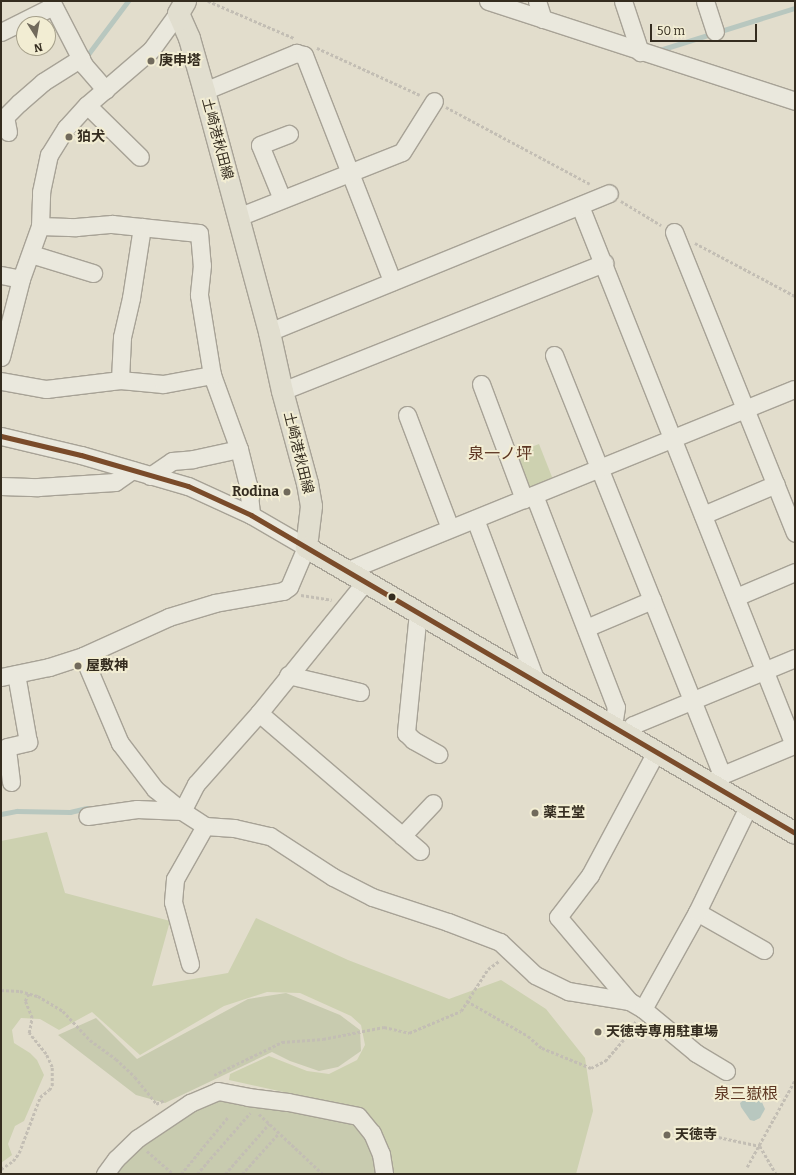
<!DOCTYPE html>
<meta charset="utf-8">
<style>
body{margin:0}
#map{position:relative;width:796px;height:1175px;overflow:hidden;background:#e2ddcc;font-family:Bitter,"Noto Sans JP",serif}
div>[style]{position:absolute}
.green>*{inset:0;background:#cdd1b0}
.cemetery>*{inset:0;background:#c8cbaf}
.water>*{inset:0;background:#b8c7bf}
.stream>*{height:4.5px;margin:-2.25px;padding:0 2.25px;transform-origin:2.25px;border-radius:2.25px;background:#b8c7bf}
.path>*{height:2.5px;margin-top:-1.25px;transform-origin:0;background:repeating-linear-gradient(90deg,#c3beb4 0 3px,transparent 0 5px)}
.roads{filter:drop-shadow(1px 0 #a7a296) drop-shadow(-1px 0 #a7a296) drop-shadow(0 1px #a7a296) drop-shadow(0 -1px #a7a296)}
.minor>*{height:17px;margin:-8.5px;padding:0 8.5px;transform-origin:8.5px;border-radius:8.5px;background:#eae8dd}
.major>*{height:21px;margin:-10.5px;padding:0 10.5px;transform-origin:10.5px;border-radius:10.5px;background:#e1decf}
.bus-1>*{height:5px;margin:-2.5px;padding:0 2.5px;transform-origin:2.5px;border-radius:2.5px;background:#7a4b2a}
.dots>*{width:11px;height:11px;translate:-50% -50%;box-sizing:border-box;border:2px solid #f2edd3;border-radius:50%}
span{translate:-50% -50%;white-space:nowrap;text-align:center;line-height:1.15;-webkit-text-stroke:4px #f2edd3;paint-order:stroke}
.poi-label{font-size:14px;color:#342c1f;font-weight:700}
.left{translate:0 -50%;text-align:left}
.right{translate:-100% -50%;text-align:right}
.street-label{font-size:14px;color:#342c1f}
.quarter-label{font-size:16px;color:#5d3622}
.frame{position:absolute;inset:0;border:2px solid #342c1f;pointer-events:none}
.north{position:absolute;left:16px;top:16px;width:40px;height:40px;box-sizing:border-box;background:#f2edd3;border:1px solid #a6a08b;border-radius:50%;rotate:169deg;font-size:11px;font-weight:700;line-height:16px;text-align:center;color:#342c1f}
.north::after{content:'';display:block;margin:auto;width:14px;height:18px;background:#716a5c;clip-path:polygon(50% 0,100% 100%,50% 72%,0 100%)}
.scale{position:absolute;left:650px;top:24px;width:107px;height:18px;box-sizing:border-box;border:2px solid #342c1f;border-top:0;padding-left:5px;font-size:12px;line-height:14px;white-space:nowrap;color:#342c1f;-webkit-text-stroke:3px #f2edd3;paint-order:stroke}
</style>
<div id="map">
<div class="green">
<i style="clip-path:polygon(539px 444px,554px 482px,527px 493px,511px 455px)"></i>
<i style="clip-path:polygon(47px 832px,65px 893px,170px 921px,152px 986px,228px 973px,256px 918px,348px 960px,449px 999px,501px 980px,546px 1009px,585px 1058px,593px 1111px,576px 1174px,387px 1174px,356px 1108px,229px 1080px,230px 1074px,269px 1056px,307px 1071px,329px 1074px,357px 1060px,365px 1045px,361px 1025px,351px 1016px,300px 993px,267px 992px,224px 1006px,140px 1055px,92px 1012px,59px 1030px,40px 1019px,21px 1018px,12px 1030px,14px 1043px,30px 1053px,37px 1060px,44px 1075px,24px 1121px,15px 1126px,8px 1144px,12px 1155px,1px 1163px,1px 841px)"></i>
</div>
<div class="cemetery">
<i style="clip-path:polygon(286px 993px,340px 1015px,360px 1030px,361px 1051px,338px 1067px,319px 1071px,290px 1061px,272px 1052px,165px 1103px,136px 1095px,58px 1035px,96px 1018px,137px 1059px,248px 999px)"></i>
<i style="clip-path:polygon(218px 1099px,350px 1122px,367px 1141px,378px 1174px,114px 1174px,122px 1157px,189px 1112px)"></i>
</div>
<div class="water">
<i style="clip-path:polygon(750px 1095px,760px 1098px,765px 1109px,760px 1118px,754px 1121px,750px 1120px,741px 1107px,740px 1103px)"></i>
</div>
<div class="stream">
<i style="left:663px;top:49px;width:138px;rotate:-17.3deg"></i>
<i style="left:86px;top:57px;width:70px;rotate:-53.1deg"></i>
<i style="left:1px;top:814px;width:16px;rotate:-11deg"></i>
<i style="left:17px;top:811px;width:53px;rotate:1.1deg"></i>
<i style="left:70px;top:812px;width:17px;rotate:-13deg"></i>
</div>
<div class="path">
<i style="left:208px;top:1px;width:94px;rotate:23.3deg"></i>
<i style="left:317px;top:48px;width:113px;rotate:24.5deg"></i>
<i style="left:446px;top:107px;width:163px;rotate:28.1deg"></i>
<i style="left:621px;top:201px;width:47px;rotate:31deg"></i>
<i style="left:695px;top:243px;width:113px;rotate:27.9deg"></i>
<i style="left:301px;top:595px;width:31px;rotate:9deg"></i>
<i style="left:1px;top:990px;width:19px;rotate:3deg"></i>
<i style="left:20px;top:991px;width:19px;rotate:16deg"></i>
<i style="left:38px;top:996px;width:29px;rotate:31deg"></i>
<i style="left:63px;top:1011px;width:40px;rotate:47deg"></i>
<i style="left:90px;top:1040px;width:32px;rotate:36deg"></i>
<i style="left:116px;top:1059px;width:26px;rotate:43deg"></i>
<i style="left:135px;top:1077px;width:35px;rotate:51deg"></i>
<i style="left:467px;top:1001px;width:70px;rotate:29.8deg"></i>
<i style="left:528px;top:1036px;width:18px;rotate:41deg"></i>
<i style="left:542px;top:1048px;width:53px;rotate:22.2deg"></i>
<i style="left:591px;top:1068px;width:16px;rotate:-27deg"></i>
<i style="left:605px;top:1061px;width:32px;rotate:-49deg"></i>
<i style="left:626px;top:1037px;width:19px;rotate:-58deg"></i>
<i style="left:214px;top:1075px;width:76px;rotate:-25.9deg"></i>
<i style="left:282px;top:1042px;width:41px;rotate:-4.2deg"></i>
<i style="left:323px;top:1039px;width:62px;rotate:-11.1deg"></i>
<i style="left:384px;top:1027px;width:26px;rotate:13deg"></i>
<i style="left:409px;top:1033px;width:56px;rotate:-22.9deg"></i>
<i style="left:461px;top:1011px;width:50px;rotate:-57.3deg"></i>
<i style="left:488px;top:969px;width:14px;rotate:-36deg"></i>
<i style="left:156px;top:1104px;width:10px;rotate:-24deg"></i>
<i style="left:259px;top:1114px;width:88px;rotate:43.2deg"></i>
<i style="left:709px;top:1135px;width:52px;rotate:12.2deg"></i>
<i style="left:760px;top:1146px;width:32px;rotate:60deg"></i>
<i style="left:147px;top:1151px;width:35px;rotate:41deg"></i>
<i style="left:747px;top:1167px;width:99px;rotate:-61.1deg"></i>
<i style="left:1px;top:1169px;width:14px;rotate:-34deg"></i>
<i style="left:13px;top:1161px;width:10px;rotate:-53deg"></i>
<i style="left:19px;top:1153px;width:60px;rotate:-69.4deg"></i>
<i style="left:40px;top:1097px;width:11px;rotate:-38deg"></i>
<i style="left:49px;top:1090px;width:5px;rotate:-53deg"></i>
<i style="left:52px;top:1086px;width:19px;rotate:-90deg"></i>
<i style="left:52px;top:1067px;width:14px;rotate:-115deg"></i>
<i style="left:46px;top:1054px;width:27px;rotate:-129deg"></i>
<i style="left:29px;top:1033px;width:15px;rotate:-79deg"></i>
<i style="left:32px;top:1018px;width:18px;rotate:-112deg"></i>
<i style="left:25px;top:1001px;width:9px;rotate:-63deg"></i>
<i style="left:181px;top:1174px;width:74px;rotate:-50.5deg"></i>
<i style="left:197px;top:1174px;width:81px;rotate:-49deg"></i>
<i style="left:225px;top:1174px;width:67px;rotate:-48.7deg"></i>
<i style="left:242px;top:1174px;width:55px;rotate:-47.9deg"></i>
</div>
<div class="roads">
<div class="minor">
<i style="left:51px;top:1px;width:72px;rotate:62.7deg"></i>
<i style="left:84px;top:65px;width:33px;rotate:49deg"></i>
<i style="left:488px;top:1px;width:323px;rotate:18deg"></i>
<i style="left:537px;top:1px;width:19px;rotate:72deg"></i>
<i style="left:623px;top:1px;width:54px;rotate:71.6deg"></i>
<i style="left:705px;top:1px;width:32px;rotate:72deg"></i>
<i style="left:1px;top:32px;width:58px;rotate:-26.6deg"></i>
<i style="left:204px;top:91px;width:100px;rotate:-22.4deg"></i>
<i style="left:296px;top:53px;width:8px;rotate:14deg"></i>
<i style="left:304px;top:55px;width:243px;rotate:68.7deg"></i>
<i style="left:87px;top:105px;width:74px;rotate:44.5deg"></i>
<i style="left:8px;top:132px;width:15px;rotate:-101deg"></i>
<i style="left:5px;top:117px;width:20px;rotate:-45deg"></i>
<i style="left:19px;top:103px;width:32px;rotate:-41deg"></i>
<i style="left:43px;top:82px;width:45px;rotate:-32.3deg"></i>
<i style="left:282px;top:199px;width:58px;rotate:-112.2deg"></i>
<i style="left:260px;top:145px;width:31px;rotate:-21deg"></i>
<i style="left:580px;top:206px;width:580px;rotate:68.35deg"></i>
<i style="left:794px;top:745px;width:78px;rotate:157.4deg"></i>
<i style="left:722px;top:775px;width:14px;rotate:146deg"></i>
<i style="left:238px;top:217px;width:176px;rotate:-21.6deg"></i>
<i style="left:402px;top:152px;width:60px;rotate:-57.9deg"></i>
<i style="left:40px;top:226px;width:36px;rotate:2deg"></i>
<i style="left:76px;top:227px;width:36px;rotate:-5deg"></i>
<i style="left:112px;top:224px;width:87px;rotate:5.9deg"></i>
<i style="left:199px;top:233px;width:32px;rotate:85deg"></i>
<i style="left:202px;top:265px;width:30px;rotate:96deg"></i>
<i style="left:199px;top:295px;width:81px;rotate:80.8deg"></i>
<i style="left:212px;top:375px;width:79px;rotate:70deg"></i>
<i style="left:239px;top:449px;width:37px;rotate:76deg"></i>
<i style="left:248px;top:485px;width:30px;rotate:84deg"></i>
<i style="left:674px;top:232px;width:324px;rotate:68.1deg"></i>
<i style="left:31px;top:254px;width:65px;rotate:17deg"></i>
<i style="left:1px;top:275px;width:20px;rotate:11deg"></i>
<i style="left:269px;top:332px;width:367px;rotate:-22.2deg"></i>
<i style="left:554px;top:355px;width:452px;rotate:68.2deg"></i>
<i style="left:1px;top:357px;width:81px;rotate:-75.6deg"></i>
<i style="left:21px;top:279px;width:56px;rotate:-70.3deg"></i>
<i style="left:40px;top:226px;width:34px;rotate:-88deg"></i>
<i style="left:41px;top:192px;width:38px;rotate:-78deg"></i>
<i style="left:49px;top:155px;width:32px;rotate:-58deg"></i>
<i style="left:66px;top:128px;width:31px;rotate:-48deg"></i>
<i style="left:87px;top:105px;width:84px;rotate:-40.7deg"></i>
<i style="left:151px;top:50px;width:46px;rotate:-53.9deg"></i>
<i style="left:120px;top:380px;width:43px;rotate:-87.3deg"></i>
<i style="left:122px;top:337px;width:40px;rotate:-77deg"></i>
<i style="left:131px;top:298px;width:72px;rotate:-81.2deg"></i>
<i style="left:1px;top:381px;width:46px;rotate:10.1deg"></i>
<i style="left:46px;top:389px;width:75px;rotate:-6.9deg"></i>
<i style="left:120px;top:380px;width:43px;rotate:5.3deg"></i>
<i style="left:163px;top:384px;width:50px;rotate:-10.4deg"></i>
<i style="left:481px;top:384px;width:123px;rotate:69.5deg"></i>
<i style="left:282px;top:391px;width:347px;rotate:-21.7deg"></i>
<i style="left:407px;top:415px;width:121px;rotate:69.2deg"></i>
<i style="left:1px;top:436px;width:82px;rotate:13.4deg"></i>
<i style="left:81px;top:455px;width:111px;rotate:16.2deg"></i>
<i style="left:188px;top:486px;width:69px;rotate:24.7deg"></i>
<i style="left:251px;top:515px;width:64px;rotate:30.2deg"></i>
<i style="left:306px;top:547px;width:43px;rotate:113deg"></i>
<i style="left:289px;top:587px;width:7px;rotate:146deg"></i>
<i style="left:283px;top:591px;width:69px;rotate:170deg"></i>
<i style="left:215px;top:603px;width:48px;rotate:163.1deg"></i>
<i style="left:169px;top:617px;width:94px;rotate:155.6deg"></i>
<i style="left:83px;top:656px;width:36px;rotate:162deg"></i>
<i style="left:49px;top:667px;width:49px;rotate:168.2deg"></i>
<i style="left:150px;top:476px;width:27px;rotate:-34deg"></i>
<i style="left:172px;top:461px;width:21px;rotate:-5deg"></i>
<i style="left:193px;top:459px;width:47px;rotate:-12.3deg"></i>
<i style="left:1px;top:486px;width:37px;rotate:2deg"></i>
<i style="left:38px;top:487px;width:77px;rotate:-3.7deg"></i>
<i style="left:115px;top:482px;width:21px;rotate:-35deg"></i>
<i style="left:534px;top:495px;width:227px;rotate:68.9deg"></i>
<i style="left:616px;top:707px;width:19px;rotate:99deg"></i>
<i style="left:703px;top:515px;width:79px;rotate:-23deg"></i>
<i style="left:475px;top:519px;width:173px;rotate:69.4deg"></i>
<i style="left:346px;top:571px;width:484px;rotate:-22.1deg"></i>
<i style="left:365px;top:582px;width:169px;rotate:129deg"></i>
<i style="left:259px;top:713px;width:95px;rotate:131.6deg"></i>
<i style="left:196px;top:784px;width:30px;rotate:117deg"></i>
<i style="left:182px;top:811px;width:27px;rotate:33deg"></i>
<i style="left:205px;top:826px;width:29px;rotate:4deg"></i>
<i style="left:234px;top:828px;width:37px;rotate:13deg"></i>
<i style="left:270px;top:836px;width:75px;rotate:33.1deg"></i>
<i style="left:333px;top:877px;width:44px;rotate:27.1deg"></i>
<i style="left:372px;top:897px;width:80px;rotate:18.2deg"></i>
<i style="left:448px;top:922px;width:56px;rotate:21deg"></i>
<i style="left:500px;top:942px;width:48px;rotate:43.3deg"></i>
<i style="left:535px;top:975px;width:37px;rotate:26deg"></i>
<i style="left:568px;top:991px;width:62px;rotate:9.3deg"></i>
<i style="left:629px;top:1001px;width:16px;rotate:30deg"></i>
<i style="left:643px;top:1009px;width:69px;rotate:39.7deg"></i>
<i style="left:696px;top:1053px;width:35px;rotate:31deg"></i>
<i style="left:736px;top:597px;width:64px;rotate:-23deg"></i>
<i style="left:418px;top:612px;width:122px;rotate:95.7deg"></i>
<i style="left:406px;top:733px;width:10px;rotate:45deg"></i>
<i style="left:413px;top:740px;width:29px;rotate:29deg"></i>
<i style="left:586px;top:628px;width:72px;rotate:-23deg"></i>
<i style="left:83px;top:656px;width:95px;rotate:67deg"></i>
<i style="left:120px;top:743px;width:58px;rotate:52.7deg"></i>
<i style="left:155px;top:789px;width:35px;rotate:39deg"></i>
<i style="left:182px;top:811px;width:45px;rotate:-177.5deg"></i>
<i style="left:137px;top:809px;width:50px;rotate:172deg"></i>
<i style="left:288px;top:675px;width:74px;rotate:13.3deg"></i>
<i style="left:259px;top:713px;width:212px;rotate:40.6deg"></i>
<i style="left:625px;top:733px;width:11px;rotate:-45deg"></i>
<i style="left:633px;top:725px;width:175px;rotate:-22.5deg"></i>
<i style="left:11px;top:782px;width:35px;rotate:-97deg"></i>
<i style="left:7px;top:747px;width:22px;rotate:-13deg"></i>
<i style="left:28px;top:742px;width:69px;rotate:-100deg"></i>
<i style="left:402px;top:836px;width:45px;rotate:-46.8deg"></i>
<i style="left:697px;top:912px;width:77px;rotate:29.6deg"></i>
<i style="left:190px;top:964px;width:64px;rotate:-105.3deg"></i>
<i style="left:173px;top:902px;width:23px;rotate:-85deg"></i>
<i style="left:175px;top:879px;width:61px;rotate:-60.5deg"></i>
<i style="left:629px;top:1001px;width:110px;rotate:-130.2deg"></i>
<i style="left:558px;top:917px;width:53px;rotate:-52.7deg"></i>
<i style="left:590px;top:875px;width:140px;rotate:-61.8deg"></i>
<i style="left:643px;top:1009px;width:111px;rotate:-60.9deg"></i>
<i style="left:697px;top:912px;width:119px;rotate:-64.1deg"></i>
<i style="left:105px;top:1174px;width:19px;rotate:-54deg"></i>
<i style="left:116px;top:1159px;width:30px;rotate:-44deg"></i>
<i style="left:138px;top:1138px;width:63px;rotate:-33.9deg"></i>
<i style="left:190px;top:1103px;width:30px;rotate:-23deg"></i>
<i style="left:218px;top:1091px;width:31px;rotate:11deg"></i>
<i style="left:248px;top:1097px;width:40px;rotate:7.1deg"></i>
<i style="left:288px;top:1102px;width:71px;rotate:11.3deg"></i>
<i style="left:358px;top:1116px;width:22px;rotate:51deg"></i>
<i style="left:372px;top:1133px;width:23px;rotate:67deg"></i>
<i style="left:381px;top:1154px;width:20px;rotate:81deg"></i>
</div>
<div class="major">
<i style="left:185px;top:1px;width:14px;rotate:120deg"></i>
<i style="left:178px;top:13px;width:27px;rotate:66deg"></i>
<i style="left:189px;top:38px;width:55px;rotate:74.2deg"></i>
<i style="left:204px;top:91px;width:250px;rotate:74.9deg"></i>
<i style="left:269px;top:332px;width:60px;rotate:77.6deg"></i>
<i style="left:282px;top:391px;width:95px;rotate:74.8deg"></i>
<i style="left:307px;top:483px;width:23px;rotate:80deg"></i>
<i style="left:311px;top:506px;width:41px;rotate:97deg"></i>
<i style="left:306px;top:547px;width:566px;rotate:30.32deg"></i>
</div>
</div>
<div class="bus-1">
<i style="left:1px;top:436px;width:82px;rotate:13.4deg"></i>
<i style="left:81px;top:455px;width:111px;rotate:16.2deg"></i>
<i style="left:188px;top:486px;width:69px;rotate:24.7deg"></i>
<i style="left:251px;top:515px;width:630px;rotate:30.31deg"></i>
</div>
<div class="dots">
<i style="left:151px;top:61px;background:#716a5c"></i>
<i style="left:69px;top:137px;background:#716a5c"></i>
<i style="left:287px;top:492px;background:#716a5c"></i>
<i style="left:392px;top:597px;background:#342c1f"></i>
<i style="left:78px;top:666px;background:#716a5c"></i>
<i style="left:535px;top:813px;background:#716a5c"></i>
<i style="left:598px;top:1032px;background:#716a5c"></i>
<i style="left:667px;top:1135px;background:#716a5c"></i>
</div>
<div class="poi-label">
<span class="left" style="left:159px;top:61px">庚申塔</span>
<span class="left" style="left:77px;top:137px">狛犬</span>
<span class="right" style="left:279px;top:492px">Rodina</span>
<span class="left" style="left:86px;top:666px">屋敷神</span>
<span class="left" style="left:543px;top:813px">薬王堂</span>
<span class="left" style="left:606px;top:1032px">天徳寺専用駐車場</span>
<span class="left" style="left:675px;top:1135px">天徳寺</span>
</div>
<div class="street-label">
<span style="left:217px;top:139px;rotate:75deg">土崎港秋田線</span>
<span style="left:298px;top:453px;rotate:76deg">土崎港秋田線</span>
</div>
<div class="quarter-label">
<span style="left:500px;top:454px">泉一ノ坪</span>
<span style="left:746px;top:1094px">泉三嶽根</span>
</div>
<div class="frame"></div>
<div class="north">N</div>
<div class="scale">50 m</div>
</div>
